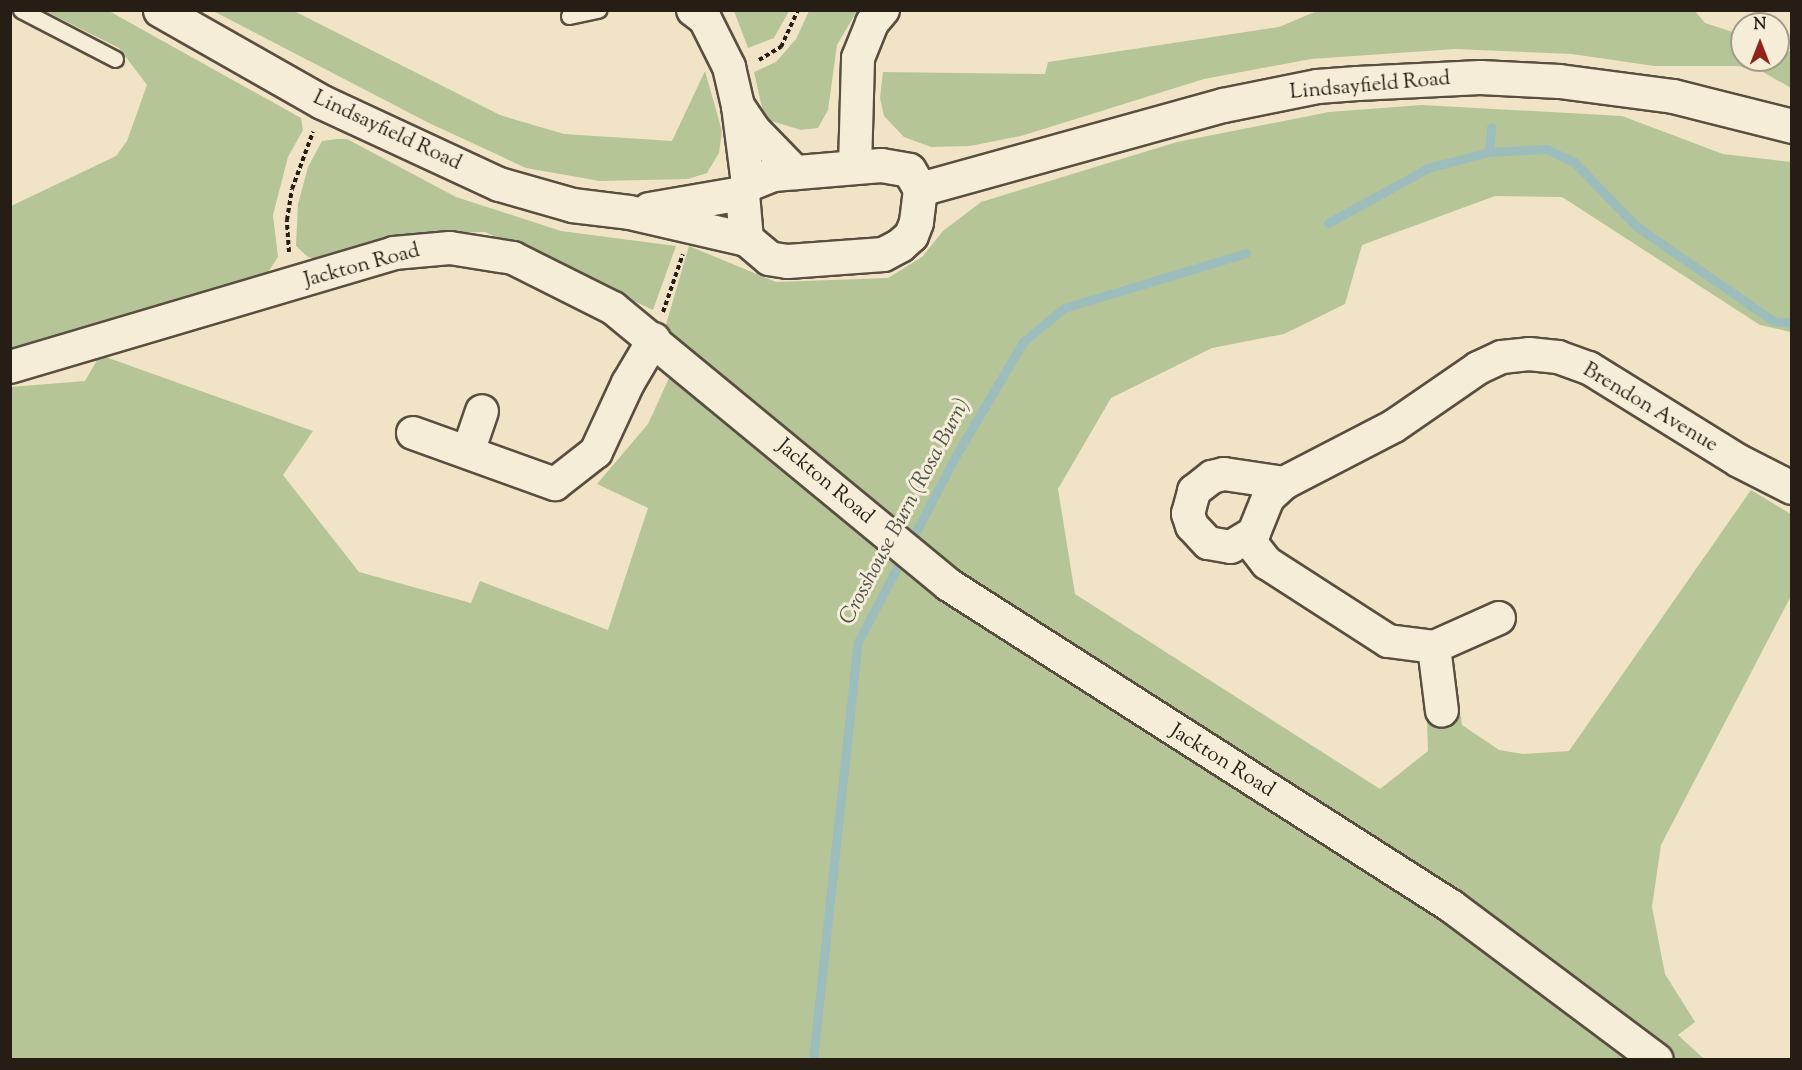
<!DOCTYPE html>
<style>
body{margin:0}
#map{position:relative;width:1802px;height:1070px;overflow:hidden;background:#f1e3c5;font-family:"Sorts Mill Goudy",serif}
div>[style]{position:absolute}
.green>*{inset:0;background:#b6c598}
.stream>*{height:9px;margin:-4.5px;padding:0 4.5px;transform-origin:4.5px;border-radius:4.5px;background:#9cbdbb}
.path>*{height:4px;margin-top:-2px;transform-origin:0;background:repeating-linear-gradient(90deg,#261d14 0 4.5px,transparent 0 7.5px)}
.roads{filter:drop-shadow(2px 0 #594e40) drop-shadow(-2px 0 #594e40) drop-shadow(0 2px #594e40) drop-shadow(0 -2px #594e40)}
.service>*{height:15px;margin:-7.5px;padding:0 7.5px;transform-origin:7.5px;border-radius:7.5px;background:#f6edd9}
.minor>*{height:32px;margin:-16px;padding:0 16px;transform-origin:16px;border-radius:16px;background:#f6edd9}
.tertiary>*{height:33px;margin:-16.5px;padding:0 16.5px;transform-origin:16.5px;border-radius:16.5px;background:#f6edd9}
span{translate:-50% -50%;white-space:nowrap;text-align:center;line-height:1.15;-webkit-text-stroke:6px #f6edd9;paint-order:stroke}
.street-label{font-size:21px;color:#261d14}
.water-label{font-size:22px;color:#4f554e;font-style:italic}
.frame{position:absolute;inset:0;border:12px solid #261d14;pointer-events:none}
.north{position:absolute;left:1730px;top:12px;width:60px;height:60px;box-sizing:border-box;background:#f6edd9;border:2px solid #a39a8a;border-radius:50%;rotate:0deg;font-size:16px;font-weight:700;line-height:24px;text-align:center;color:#261d14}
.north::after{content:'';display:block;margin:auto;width:21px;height:27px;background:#8f2418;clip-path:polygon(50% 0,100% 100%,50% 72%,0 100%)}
</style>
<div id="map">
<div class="green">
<i style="clip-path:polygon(45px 11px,109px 11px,301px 118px,303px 130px,288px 157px,273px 215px,278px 257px,265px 277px,11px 348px,11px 206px,116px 156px,127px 141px,147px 85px,119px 48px)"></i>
<i style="clip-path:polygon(213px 11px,294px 11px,500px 115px,564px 134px,672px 141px,705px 71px,722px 131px,719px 153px,707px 173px,688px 179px,600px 181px,526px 168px,429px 123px)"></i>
<i style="clip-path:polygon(734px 11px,734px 10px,789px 11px,774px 38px,748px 48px)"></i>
<i style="clip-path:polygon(809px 11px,857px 11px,837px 45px,828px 110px,818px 128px,801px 130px,768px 120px,763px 112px,754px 72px,776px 62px,796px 39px)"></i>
<i style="clip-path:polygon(1317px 11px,1695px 11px,1705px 23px,1742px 35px,1742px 60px,1778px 60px,1778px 48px,1791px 52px,1791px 88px,1763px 72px,1737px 66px,1654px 66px,1572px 54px,1455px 49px,1311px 59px,1204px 79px,1021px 136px,970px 146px,931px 147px,904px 137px,884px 116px,880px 98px,883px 72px,1045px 74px,1048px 62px,1279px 27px)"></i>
<i style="clip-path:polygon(1422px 105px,1622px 116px,1723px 154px,1791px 162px,1791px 332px,1760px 325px,1562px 197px,1495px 196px,1362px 245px,1345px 304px,1284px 334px,1212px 348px,1111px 398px,1058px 489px,1075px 594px,1380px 789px,1428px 751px,1427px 720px,1461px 716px,1462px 725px,1499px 750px,1523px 754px,1569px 751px,1751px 490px,1791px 514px,1791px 596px,1661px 845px,1652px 907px,1665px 974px,1695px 1022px,1678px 1035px,1704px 1059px,1671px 1059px,942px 566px,662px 338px,689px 246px,776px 282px,888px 278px,922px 257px,943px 231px,981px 202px,1177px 142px,1329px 112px)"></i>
<i style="clip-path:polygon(337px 139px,347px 139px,456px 197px,561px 231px,676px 246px,653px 310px,485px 232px,432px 233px,325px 261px,308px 257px,296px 246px,298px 204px,308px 167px,322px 141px)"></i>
<i style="clip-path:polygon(100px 355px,313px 431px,283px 475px,359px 572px,471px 603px,480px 581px,608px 630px,648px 508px,597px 484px,648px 424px,670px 376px,939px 590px,1417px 893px,1637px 1059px,11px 1059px,10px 387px,85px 381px)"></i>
</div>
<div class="stream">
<i style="left:1489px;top:152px;width:25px;rotate:-85deg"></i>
<i style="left:1328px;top:223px;width:114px;rotate:-28.8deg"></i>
<i style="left:1428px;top:168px;width:63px;rotate:-14.7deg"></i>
<i style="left:1489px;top:152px;width:58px;rotate:-3deg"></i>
<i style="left:1547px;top:149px;width:30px;rotate:26deg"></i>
<i style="left:1574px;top:162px;width:89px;rotate:45.9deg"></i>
<i style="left:1636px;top:226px;width:167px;rotate:34.7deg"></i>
<i style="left:1773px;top:321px;width:19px;rotate:6deg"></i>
<i style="left:813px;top:1060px;width:420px;rotate:-83.9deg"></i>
<i style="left:858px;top:642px;width:209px;rotate:-62.3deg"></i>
<i style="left:955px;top:457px;width:134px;rotate:-59.4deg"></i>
<i style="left:1023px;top:342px;width:53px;rotate:-39.7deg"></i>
<i style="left:1064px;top:308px;width:190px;rotate:-16.8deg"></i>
</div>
<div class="path">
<i style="left:759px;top:60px;width:26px;rotate:-31deg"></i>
<i style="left:781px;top:47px;width:41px;rotate:-65.3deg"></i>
<i style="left:289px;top:252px;width:32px;rotate:-94deg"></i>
<i style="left:287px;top:220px;width:31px;rotate:-81deg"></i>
<i style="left:292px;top:189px;width:61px;rotate:-69.8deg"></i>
<i style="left:663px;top:312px;width:61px;rotate:-71deg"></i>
</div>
<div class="roads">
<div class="service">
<i style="left:21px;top:10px;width:106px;rotate:27.5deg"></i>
<i style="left:569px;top:16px;width:30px;rotate:-12deg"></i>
</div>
<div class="minor">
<i style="left:693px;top:10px;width:15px;rotate:37deg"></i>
<i style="left:705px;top:19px;width:54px;rotate:63.4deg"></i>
<i style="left:729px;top:67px;width:40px;rotate:77deg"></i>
<i style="left:855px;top:167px;width:109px;rotate:-88.4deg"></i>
<i style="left:858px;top:58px;width:38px;rotate:-68deg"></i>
<i style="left:872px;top:23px;width:17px;rotate:-50deg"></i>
<i style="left:748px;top:184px;width:79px;rotate:-97.3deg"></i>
<i style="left:738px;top:106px;width:30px;rotate:56deg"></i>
<i style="left:755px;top:131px;width:59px;rotate:45.7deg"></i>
<i style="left:10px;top:367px;width:401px;rotate:-16.5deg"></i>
<i style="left:394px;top:253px;width:56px;rotate:-5.1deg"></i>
<i style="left:450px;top:248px;width:64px;rotate:9deg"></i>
<i style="left:513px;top:258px;width:112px;rotate:26.6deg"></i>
<i style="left:613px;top:308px;width:435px;rotate:39.5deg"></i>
<i style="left:949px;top:585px;width:596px;rotate:32.6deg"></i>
<i style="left:1451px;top:906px;width:257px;rotate:36.8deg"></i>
<i style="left:413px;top:433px;width:151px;rotate:19.8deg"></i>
<i style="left:555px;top:484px;width:52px;rotate:-38deg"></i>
<i style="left:596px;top:452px;width:76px;rotate:-65.1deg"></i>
<i style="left:628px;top:383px;width:51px;rotate:-59.4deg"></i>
<i style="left:468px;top:452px;width:43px;rotate:-71.1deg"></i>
<i style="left:1224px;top:474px;width:61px;rotate:8.5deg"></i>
<i style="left:1284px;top:483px;width:22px;rotate:137deg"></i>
<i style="left:1268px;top:498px;width:38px;rotate:112deg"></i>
<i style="left:1254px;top:533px;width:27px;rotate:149deg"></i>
<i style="left:1231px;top:547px;width:23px;rotate:-170deg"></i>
<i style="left:1208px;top:543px;width:23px;rotate:-133deg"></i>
<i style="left:1192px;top:526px;width:13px;rotate:-108deg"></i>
<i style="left:1188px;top:514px;width:24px;rotate:-75deg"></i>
<i style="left:1194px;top:491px;width:23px;rotate:-38deg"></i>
<i style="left:1212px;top:477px;width:12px;rotate:-14deg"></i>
<i style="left:1284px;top:483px;width:124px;rotate:-27.4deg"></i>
<i style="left:1394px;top:426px;width:102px;rotate:-34.6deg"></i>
<i style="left:1478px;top:368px;width:26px;rotate:-25deg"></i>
<i style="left:1502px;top:357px;width:27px;rotate:-6deg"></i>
<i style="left:1529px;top:354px;width:29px;rotate:6deg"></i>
<i style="left:1558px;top:357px;width:33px;rotate:20deg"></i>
<i style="left:1589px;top:368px;width:176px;rotate:31.8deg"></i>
<i style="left:1739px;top:461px;width:59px;rotate:27deg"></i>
<i style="left:1248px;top:539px;width:31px;rotate:52deg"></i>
<i style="left:1267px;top:563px;width:144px;rotate:32.8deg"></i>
<i style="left:1388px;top:641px;width:46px;rotate:7.4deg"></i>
<i style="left:1434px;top:647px;width:71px;rotate:-24deg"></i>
<i style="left:1434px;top:647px;width:64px;rotate:82.9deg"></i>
</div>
<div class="tertiary">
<i style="left:160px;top:10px;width:186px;rotate:29.6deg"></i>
<i style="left:322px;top:102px;width:195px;rotate:24.9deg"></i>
<i style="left:499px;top:184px;width:76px;rotate:16deg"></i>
<i style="left:572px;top:205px;width:57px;rotate:7deg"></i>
<i style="left:629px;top:212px;width:120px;rotate:13deg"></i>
<i style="left:881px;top:165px;width:28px;rotate:10deg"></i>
<i style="left:909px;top:170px;width:22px;rotate:60deg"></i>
<i style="left:920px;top:189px;width:33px;rotate:97deg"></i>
<i style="left:916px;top:222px;width:14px;rotate:111deg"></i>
<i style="left:911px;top:235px;width:15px;rotate:138deg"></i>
<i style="left:900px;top:245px;width:19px;rotate:152deg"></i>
<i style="left:883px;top:254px;width:96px;rotate:175.8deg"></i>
<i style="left:787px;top:261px;width:18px;rotate:-171deg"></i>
<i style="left:769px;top:258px;width:30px;rotate:-140deg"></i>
<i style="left:746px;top:239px;width:46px;rotate:-95deg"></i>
<i style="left:742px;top:193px;width:11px;rotate:-56deg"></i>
<i style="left:748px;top:184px;width:27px;rotate:-22deg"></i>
<i style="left:773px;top:174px;width:108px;rotate:-4.8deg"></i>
<i style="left:920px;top:189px;width:314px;rotate:-15.5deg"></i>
<i style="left:1223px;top:105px;width:96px;rotate:-11.4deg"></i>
<i style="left:1317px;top:86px;width:40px;rotate:-4.3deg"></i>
<i style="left:1357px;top:83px;width:123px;rotate:-2.8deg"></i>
<i style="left:1480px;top:77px;width:79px;rotate:2.9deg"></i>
<i style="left:1559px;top:81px;width:115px;rotate:7.5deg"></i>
<i style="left:1673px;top:96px;width:123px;rotate:14.1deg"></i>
<i style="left:649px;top:209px;width:94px;rotate:-9.8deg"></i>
</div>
</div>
<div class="street-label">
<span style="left:1370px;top:86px;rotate:-5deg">Lindsayfield Road</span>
<span style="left:387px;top:131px;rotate:25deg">Lindsayfield Road</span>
<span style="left:362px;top:266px;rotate:-15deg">Jackton Road</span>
<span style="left:1650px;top:408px;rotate:31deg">Brendon Avenue</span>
<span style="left:825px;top:482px;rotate:40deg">Jackton Road</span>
<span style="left:1222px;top:761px;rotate:32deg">Jackton Road</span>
</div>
<div class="water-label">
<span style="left:906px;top:512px;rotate:-62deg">Crosshouse Burn (Rosa Burn)</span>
</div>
<div class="frame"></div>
<div class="north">N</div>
</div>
